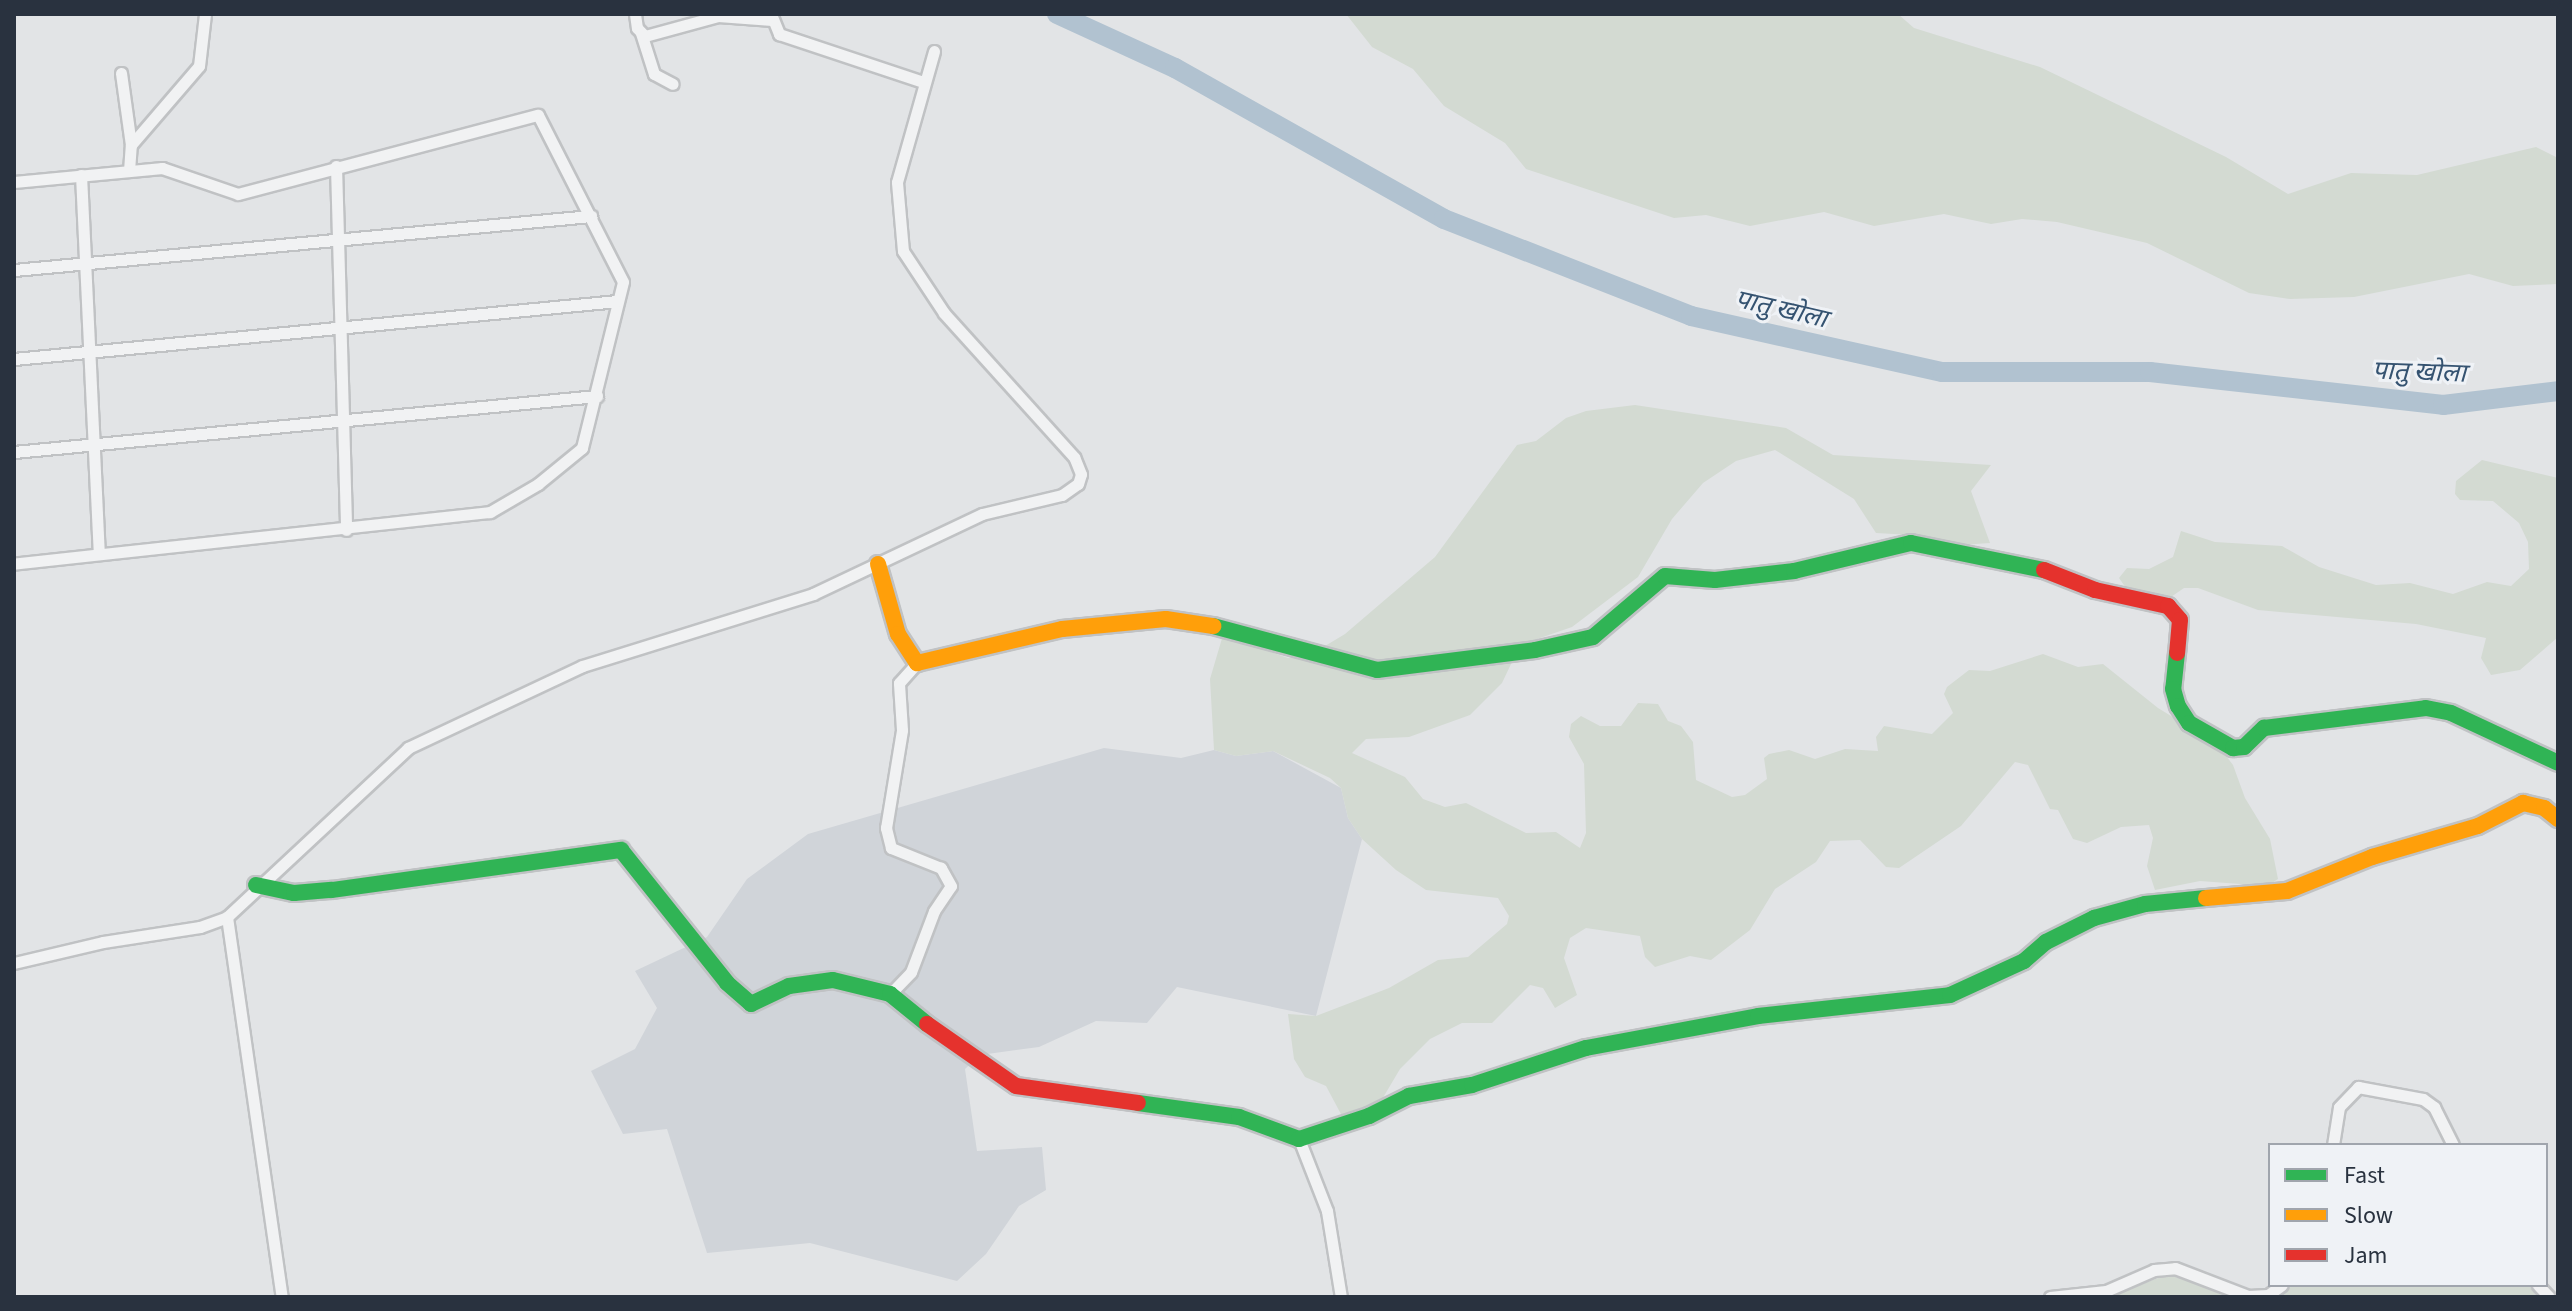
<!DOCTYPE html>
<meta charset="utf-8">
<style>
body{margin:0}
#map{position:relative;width:2572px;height:1311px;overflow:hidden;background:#e2e4e6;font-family:"Source Sans 3","Noto Sans Devanagari",sans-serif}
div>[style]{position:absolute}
.built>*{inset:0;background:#d0d4d9}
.green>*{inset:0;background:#d3dad2}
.river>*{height:20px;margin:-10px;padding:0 10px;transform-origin:10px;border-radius:10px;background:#b1c2d0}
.roads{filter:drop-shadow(2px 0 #c0c2c4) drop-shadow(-2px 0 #c0c2c4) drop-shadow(0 2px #c0c2c4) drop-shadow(0 -2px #c0c2c4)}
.street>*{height:11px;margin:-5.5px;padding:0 5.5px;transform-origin:5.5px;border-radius:5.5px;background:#f1f2f3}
.fast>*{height:16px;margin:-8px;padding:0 8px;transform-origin:8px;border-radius:8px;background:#30b455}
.slow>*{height:16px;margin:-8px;padding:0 8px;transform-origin:8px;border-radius:8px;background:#ff9f0a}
.jam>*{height:16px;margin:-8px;padding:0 8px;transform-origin:8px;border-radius:8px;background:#e5322d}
span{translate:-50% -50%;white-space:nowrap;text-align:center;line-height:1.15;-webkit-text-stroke:6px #eff2f6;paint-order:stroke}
.water-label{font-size:26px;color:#355371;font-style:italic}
.frame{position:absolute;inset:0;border:16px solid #29323f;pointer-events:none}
.legend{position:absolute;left:2268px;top:1143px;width:280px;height:144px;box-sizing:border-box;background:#eff2f6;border:2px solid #a0a5ad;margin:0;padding:10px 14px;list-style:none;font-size:24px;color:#29323f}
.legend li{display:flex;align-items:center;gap:16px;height:40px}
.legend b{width:40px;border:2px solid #a0a5ad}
</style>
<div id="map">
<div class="built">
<i style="clip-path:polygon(1104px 748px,1181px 758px,1214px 750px,1236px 756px,1273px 751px,1341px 788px,1348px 818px,1362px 839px,1316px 1016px,1177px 987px,1147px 1023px,1096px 1021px,1039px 1047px,980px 1055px,965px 1069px,977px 1151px,1042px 1147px,1046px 1190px,1019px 1206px,986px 1254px,957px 1281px,810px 1243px,707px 1253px,667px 1129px,623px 1134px,591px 1071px,635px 1049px,657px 1008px,635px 971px,707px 937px,747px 879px,808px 834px)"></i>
</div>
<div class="green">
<i style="clip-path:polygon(1346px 14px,1898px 14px,1914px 28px,2040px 67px,2226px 157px,2288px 194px,2351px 173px,2417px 175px,2536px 147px,2558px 158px,2558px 284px,2513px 286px,2469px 274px,2354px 297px,2290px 299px,2249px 293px,2147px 243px,2057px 222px,2022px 219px,1991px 224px,1944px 214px,1874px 226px,1824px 212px,1750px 226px,1706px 215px,1674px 218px,1526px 169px,1505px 143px,1444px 106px,1413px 69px,1372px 47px)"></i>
<i style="clip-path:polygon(1635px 405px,1786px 428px,1833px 455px,1991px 465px,1971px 491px,1990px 543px,1946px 546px,1911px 535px,1876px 533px,1854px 499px,1775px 450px,1736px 461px,1703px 483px,1672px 519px,1638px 577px,1572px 627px,1520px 645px,1502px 683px,1470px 715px,1409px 737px,1366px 739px,1352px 753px,1405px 777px,1423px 799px,1445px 807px,1466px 803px,1526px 833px,1556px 832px,1580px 848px,1586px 833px,1584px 764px,1569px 737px,1571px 724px,1581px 716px,1600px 726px,1621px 726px,1638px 703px,1658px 704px,1668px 721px,1681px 726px,1693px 742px,1696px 780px,1732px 797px,1745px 795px,1767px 779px,1764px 758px,1769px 754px,1789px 750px,1815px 759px,1845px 749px,1878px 751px,1876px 737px,1884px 726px,1932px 734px,1953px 713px,1944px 694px,1947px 687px,1969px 670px,1990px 671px,2043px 654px,2078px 667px,2103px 664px,2158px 708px,2217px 744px,2233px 765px,2245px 798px,2270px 839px,2278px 879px,2267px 886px,2200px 881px,2155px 890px,2147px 866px,2153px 838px,2149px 825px,2121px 827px,2087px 843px,2073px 839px,2058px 810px,2050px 809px,2028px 765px,2015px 762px,1961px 826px,1899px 868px,1886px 867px,1860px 840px,1830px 841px,1816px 862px,1775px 889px,1750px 930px,1711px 960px,1690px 956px,1655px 967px,1645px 957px,1640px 936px,1586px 928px,1570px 938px,1564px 958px,1577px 995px,1555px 1008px,1543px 988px,1530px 985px,1492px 1023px,1462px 1023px,1430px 1039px,1400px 1069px,1381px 1101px,1342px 1116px,1326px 1086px,1305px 1077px,1294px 1059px,1288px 1014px,1316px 1016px,1389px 988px,1438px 960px,1468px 957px,1507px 924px,1509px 916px,1498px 898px,1426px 890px,1396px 870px,1362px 839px,1348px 818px,1341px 788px,1330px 778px,1273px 751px,1236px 756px,1214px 750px,1210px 679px,1223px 635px,1288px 658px,1310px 655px,1345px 634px,1435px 557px,1517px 445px,1536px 441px,1566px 418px,1586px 411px)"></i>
<i style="clip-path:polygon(2482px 460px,2558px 478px,2558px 637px,2520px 670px,2491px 675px,2481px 658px,2486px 638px,2416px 624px,2258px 610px,2198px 588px,2184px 588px,2168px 599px,2147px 597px,2126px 588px,2119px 578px,2127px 568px,2149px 569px,2173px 557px,2181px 531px,2215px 542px,2282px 546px,2319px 567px,2376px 585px,2410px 583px,2453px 594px,2487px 582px,2511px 586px,2529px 569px,2528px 542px,2519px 523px,2493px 501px,2460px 500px,2455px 494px,2456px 481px)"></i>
<i style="clip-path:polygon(2166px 1275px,2188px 1280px,2227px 1297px,2109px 1297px)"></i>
<i style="clip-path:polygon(2293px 1285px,2529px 1285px,2537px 1297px,2277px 1297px)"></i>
</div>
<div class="river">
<i style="left:1057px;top:14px;width:130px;rotate:24.6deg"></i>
<i style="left:1175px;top:68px;width:308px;rotate:29.3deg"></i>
<i style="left:1444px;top:219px;width:265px;rotate:21.4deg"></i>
<i style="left:1691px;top:316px;width:257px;rotate:12.6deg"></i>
<i style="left:1942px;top:372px;width:208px"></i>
<i style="left:2150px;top:372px;width:295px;rotate:6.4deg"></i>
<i style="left:2443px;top:405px;width:116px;rotate:-6.9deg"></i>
</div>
<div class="roads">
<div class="street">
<i style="left:635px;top:14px;width:14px;rotate:82deg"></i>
<i style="left:637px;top:28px;width:11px;rotate:45deg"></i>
<i style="left:645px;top:36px;width:76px;rotate:-15.3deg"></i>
<i style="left:718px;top:16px;width:54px;rotate:4.2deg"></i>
<i style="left:771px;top:14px;width:22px;rotate:68deg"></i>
<i style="left:779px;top:34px;width:152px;rotate:18.4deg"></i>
<i style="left:641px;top:33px;width:43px;rotate:72.4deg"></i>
<i style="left:654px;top:74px;width:21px;rotate:28deg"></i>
<i style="left:121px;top:73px;width:73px;rotate:82.1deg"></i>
<i style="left:336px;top:166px;width:364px;rotate:88.4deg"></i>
<i style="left:129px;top:171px;width:26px;rotate:-86deg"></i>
<i style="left:131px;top:145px;width:104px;rotate:-49.3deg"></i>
<i style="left:199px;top:66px;width:52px;rotate:-83.4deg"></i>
<i style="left:81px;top:175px;width:377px;rotate:87.3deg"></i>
<i style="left:14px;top:182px;width:149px;rotate:-5.4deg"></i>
<i style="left:162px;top:168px;width:80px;rotate:18.9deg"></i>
<i style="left:238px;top:194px;width:310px;rotate:-14.8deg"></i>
<i style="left:538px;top:115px;width:187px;rotate:63deg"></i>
<i style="left:623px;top:282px;width:171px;rotate:103.9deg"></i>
<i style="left:582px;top:448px;width:57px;rotate:140.7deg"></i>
<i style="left:538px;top:484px;width:56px;rotate:149.7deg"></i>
<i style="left:490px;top:512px;width:479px;rotate:173.8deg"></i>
<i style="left:14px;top:270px;width:580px;rotate:-5.35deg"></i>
<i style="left:14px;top:359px;width:606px;rotate:-5.49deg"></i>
<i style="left:14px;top:452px;width:586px;rotate:-5.49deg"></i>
<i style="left:227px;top:917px;width:384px;rotate:81.8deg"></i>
<i style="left:14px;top:963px;width:91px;rotate:-13.3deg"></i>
<i style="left:103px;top:942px;width:98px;rotate:-8.8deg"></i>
<i style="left:200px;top:927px;width:29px;rotate:-20deg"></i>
<i style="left:227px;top:917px;width:248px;rotate:-43deg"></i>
<i style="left:408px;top:748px;width:192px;rotate:-25.2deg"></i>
<i style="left:582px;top:666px;width:242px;rotate:-17.3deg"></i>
<i style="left:813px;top:594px;width:187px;rotate:-25.3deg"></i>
<i style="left:982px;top:514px;width:82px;rotate:-13.4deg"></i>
<i style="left:1062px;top:495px;width:19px;rotate:-35deg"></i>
<i style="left:1078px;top:484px;width:10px;rotate:-73deg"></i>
<i style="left:1081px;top:474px;width:18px;rotate:-112deg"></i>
<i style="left:1074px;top:457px;width:194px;rotate:-132.1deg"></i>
<i style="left:944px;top:313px;width:74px;rotate:-123.5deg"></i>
<i style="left:903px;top:251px;width:69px;rotate:-95deg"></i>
<i style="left:897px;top:182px;width:136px;rotate:-74.2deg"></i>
<i style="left:890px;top:994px;width:30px;rotate:-46deg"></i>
<i style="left:911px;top:972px;width:65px;rotate:-69.3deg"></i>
<i style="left:934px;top:911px;width:30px;rotate:-56deg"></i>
<i style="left:951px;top:886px;width:21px;rotate:-119deg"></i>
<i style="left:941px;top:868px;width:54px;rotate:-158.2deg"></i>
<i style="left:891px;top:848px;width:21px;rotate:-104deg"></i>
<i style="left:886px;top:828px;width:99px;rotate:-80.7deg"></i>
<i style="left:902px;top:730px;width:47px;rotate:-93.7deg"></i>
<i style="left:899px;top:683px;width:27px;rotate:-48deg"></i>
<i style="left:1299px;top:1139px;width:77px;rotate:68.7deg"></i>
<i style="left:1327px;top:1211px;width:87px;rotate:80.8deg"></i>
<i style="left:2333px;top:1145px;width:38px;rotate:-81deg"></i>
<i style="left:2339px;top:1107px;width:28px;rotate:-46deg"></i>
<i style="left:2358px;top:1087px;width:66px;rotate:10.5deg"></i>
<i style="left:2423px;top:1099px;width:14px;rotate:36deg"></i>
<i style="left:2434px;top:1107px;width:42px;rotate:63.4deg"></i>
<i style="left:2538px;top:1285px;width:16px;rotate:47deg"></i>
<i style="left:2050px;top:1297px;width:56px;rotate:-6.1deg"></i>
<i style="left:2106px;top:1291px;width:52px;rotate:-23.6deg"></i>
<i style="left:2154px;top:1270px;width:21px;rotate:-5deg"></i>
<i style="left:2175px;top:1268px;width:78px;rotate:21deg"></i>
<i style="left:2248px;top:1296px;width:20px;rotate:-3deg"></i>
<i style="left:2268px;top:1295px;width:17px;rotate:-36deg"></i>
</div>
<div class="fast">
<i style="left:1213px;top:626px;width:170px;rotate:15deg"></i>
<i style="left:1377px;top:670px;width:159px;rotate:-7.2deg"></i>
<i style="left:1535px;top:650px;width:59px;rotate:-12.6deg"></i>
<i style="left:1593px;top:637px;width:94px;rotate:-40.3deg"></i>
<i style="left:1665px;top:576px;width:50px;rotate:4.6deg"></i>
<i style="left:1715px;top:580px;width:80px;rotate:-6.5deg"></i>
<i style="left:1794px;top:571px;width:120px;rotate:-13.5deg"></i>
<i style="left:1911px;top:543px;width:136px;rotate:11.5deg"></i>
<i style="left:2177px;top:653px;width:36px;rotate:96deg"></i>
<i style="left:2173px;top:689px;width:18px;rotate:74deg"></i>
<i style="left:2178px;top:706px;width:20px;rotate:57deg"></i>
<i style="left:2189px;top:723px;width:51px;rotate:29.6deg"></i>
<i style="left:2233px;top:748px;width:11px;rotate:-5deg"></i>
<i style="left:2244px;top:747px;width:28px;rotate:-44deg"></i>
<i style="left:2264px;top:728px;width:163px;rotate:-7deg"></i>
<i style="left:2426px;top:708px;width:25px;rotate:11deg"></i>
<i style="left:2451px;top:713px;width:118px;rotate:25deg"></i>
<i style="left:256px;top:885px;width:39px;rotate:12deg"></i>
<i style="left:294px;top:893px;width:38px;rotate:-5deg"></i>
<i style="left:332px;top:890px;width:292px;rotate:-7.9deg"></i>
<i style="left:621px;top:850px;width:170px;rotate:51.4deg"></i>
<i style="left:727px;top:983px;width:32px;rotate:41deg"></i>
<i style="left:751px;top:1004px;width:42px;rotate:-25.3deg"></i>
<i style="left:789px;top:986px;width:44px;rotate:-7.8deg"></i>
<i style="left:833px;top:980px;width:59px;rotate:13.8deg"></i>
<i style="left:890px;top:994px;width:48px;rotate:39deg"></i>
<i style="left:1138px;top:1103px;width:102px;rotate:7.9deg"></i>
<i style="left:1239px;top:1117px;width:64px;rotate:20.1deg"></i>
<i style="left:1299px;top:1139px;width:74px;rotate:-18.2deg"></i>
<i style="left:1369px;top:1116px;width:45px;rotate:-26.6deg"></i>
<i style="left:1409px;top:1096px;width:64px;rotate:-9.9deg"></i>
<i style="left:1472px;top:1085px;width:120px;rotate:-18deg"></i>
<i style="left:1586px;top:1048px;width:175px;rotate:-10.5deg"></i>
<i style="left:1758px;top:1016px;width:193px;rotate:-6.2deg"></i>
<i style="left:1950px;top:995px;width:81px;rotate:-24.7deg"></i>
<i style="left:2024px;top:961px;width:29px;rotate:-41deg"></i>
<i style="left:2046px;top:942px;width:54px;rotate:-26.6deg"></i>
<i style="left:2094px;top:918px;width:53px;rotate:-15.4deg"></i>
<i style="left:2145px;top:904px;width:61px;rotate:-5.6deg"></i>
</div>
<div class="slow">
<i style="left:878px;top:564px;width:73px;rotate:74.1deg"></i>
<i style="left:898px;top:634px;width:35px;rotate:57deg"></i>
<i style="left:917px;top:663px;width:149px;rotate:-13.2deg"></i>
<i style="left:1062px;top:629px;width:104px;rotate:-5.5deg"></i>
<i style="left:1166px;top:619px;width:48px;rotate:8.5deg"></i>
<i style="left:2206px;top:898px;width:81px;rotate:-4.9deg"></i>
<i style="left:2287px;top:891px;width:92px;rotate:-21.8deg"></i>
<i style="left:2372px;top:857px;width:110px;rotate:-16.3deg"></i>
<i style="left:2478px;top:826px;width:51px;rotate:-27.1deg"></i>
<i style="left:2523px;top:803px;width:22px;rotate:13deg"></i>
<i style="left:2544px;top:808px;width:18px;rotate:38deg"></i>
</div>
<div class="jam">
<i style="left:2044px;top:570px;width:55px;rotate:21.4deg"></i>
<i style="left:2095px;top:590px;width:75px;rotate:12.4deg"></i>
<i style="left:2168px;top:606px;width:18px;rotate:49deg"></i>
<i style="left:2180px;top:620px;width:33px;rotate:95deg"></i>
<i style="left:927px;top:1024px;width:108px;rotate:34.9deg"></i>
<i style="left:1016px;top:1086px;width:123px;rotate:7.9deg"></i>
</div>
</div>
<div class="water-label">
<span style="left:1781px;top:309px;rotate:13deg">पातु खोला</span>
<span style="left:2419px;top:372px;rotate:2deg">पातु खोला</span>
</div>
<div class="frame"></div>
<ul class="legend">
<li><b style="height:10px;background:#30b455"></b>Fast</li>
<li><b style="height:10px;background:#ff9f0a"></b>Slow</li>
<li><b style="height:10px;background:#e5322d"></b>Jam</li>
</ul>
</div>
